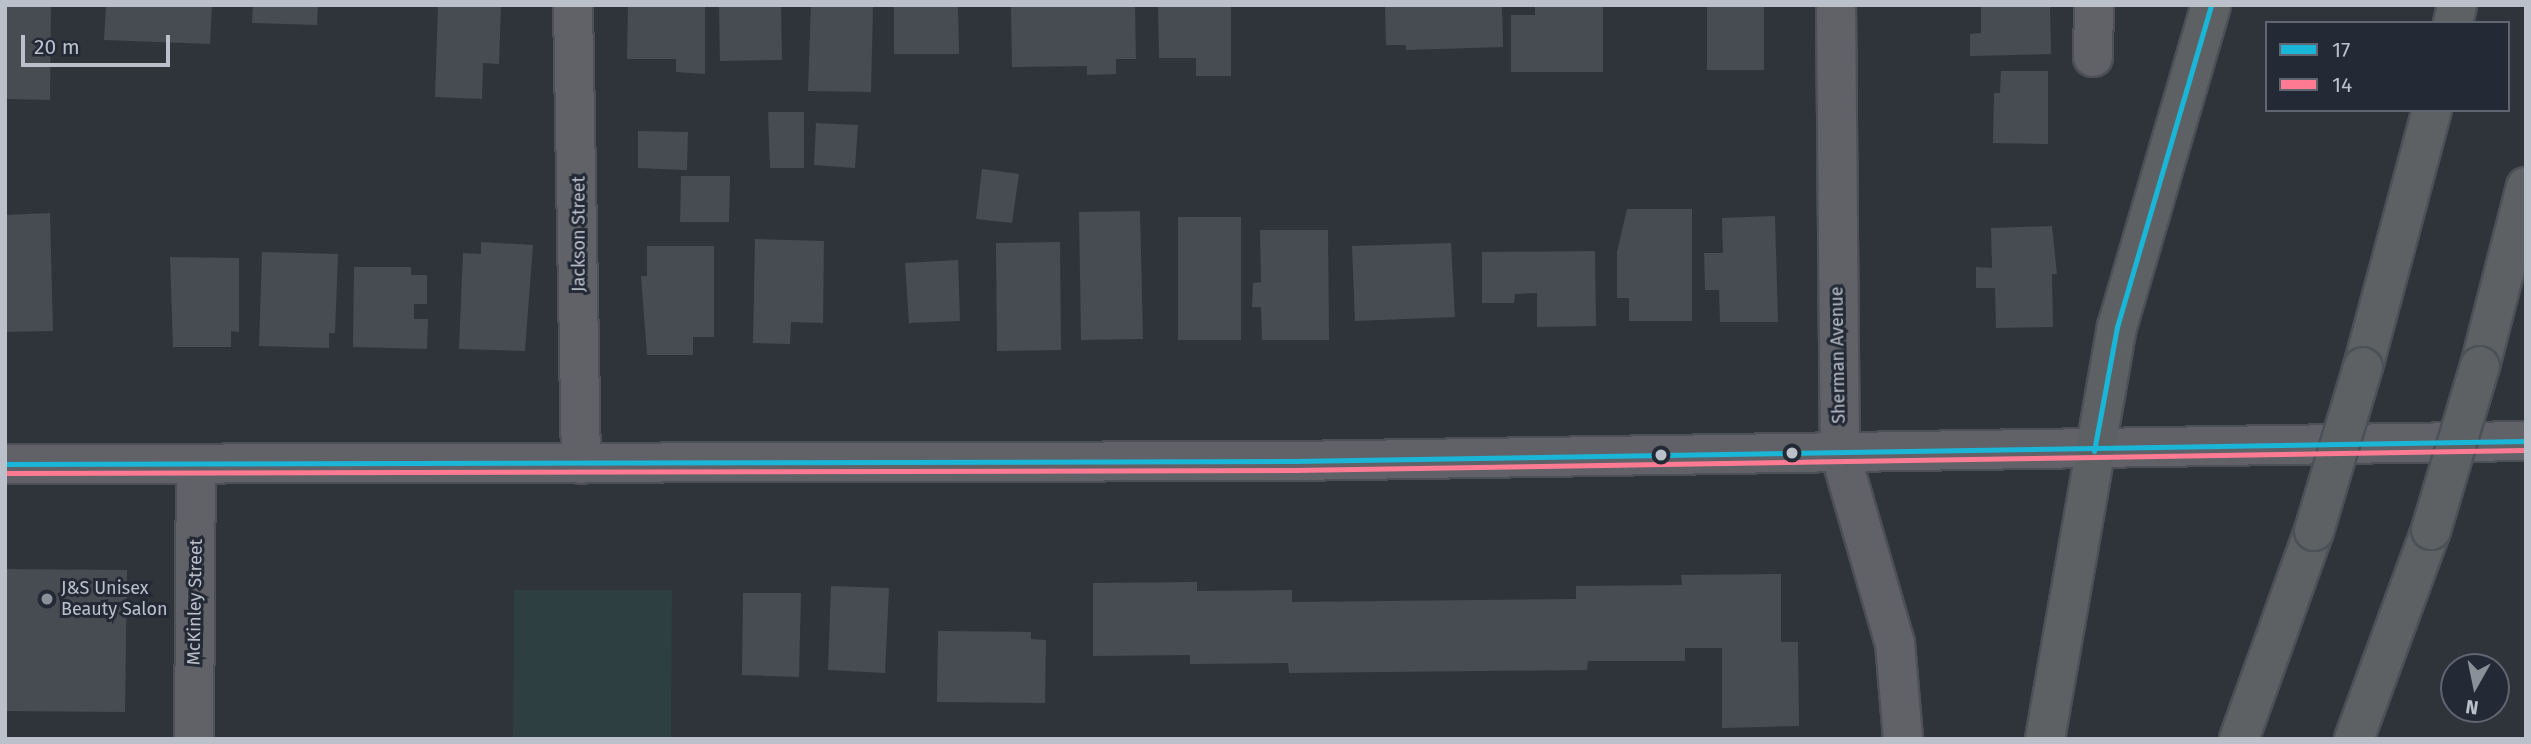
<!DOCTYPE html>
<style>
body{margin:0}
#map{position:relative;width:2531px;height:744px;overflow:hidden;background:#2f343b;font-family:"Fira Sans",sans-serif}
div>[style]{position:absolute}
.green>*{inset:0;background:#2d3f41}
.building>*{inset:0;background:#474c52}
.roads{filter:drop-shadow(2px 0 #4d5056) drop-shadow(-2px 0 #4d5056) drop-shadow(0 2px #4d5056) drop-shadow(0 -2px #4d5056)}
.minor>*{height:38px;margin:-19px;padding:0 19px;transform-origin:19px;border-radius:19px;background:#606268}
.tertiary>*{height:38px;margin:-19px;padding:0 19px;transform-origin:19px;border-radius:19px;background:#606268}
.motorway>*{height:38px;margin:-19px;padding:0 19px;transform-origin:19px;border-radius:19px;background:#5e6163}
.bridges{filter:drop-shadow(2px 0 #4c5157) drop-shadow(-2px 0 #4c5157) drop-shadow(0 2px #4c5157) drop-shadow(0 -2px #4c5157)}
.motorway-bridge>*{height:38px;margin:-19px;padding:0 19px;transform-origin:19px;border-radius:19px;background:#5e6163}
.bus-1>*{height:5px;margin:-2.5px;padding:0 2.5px;transform-origin:2.5px;border-radius:2.5px;background:#1ab6d8}
.bus-2>*{height:5px;margin:-2.5px;padding:0 2.5px;transform-origin:2.5px;border-radius:2.5px;background:#fe7a93}
.dots>*{width:19px;height:19px;translate:-50% -50%;box-sizing:border-box;border:4px solid #232a36;border-radius:50%}
span{translate:-50% -50%;white-space:nowrap;text-align:center;line-height:1.15;-webkit-text-stroke:6px #232a36;paint-order:stroke}
.street-label{font-size:18px;color:#bbc1ca}
.poi-label{font-size:18px;color:#bbc1ca}
.left{translate:0 -50%;text-align:left}
.frame{position:absolute;inset:0;border:7px solid #bbc1ca;pointer-events:none}
.legend{position:absolute;left:2265px;top:21px;width:245px;height:91px;box-sizing:border-box;background:#232a36;border:2px solid #606671;margin:0;padding:9px 12px;list-style:none;font-size:21px;color:#bbc1ca}
.legend li{display:flex;align-items:center;gap:14px;height:35px}
.legend b{width:35px;border:2px solid #606671}
.north{position:absolute;left:2440px;top:653px;width:70px;height:70px;box-sizing:border-box;background:#232a36;border:2px solid #606671;border-radius:50%;rotate:189deg;font-size:19px;font-weight:700;line-height:28px;text-align:center;color:#bbc1ca}
.north::after{content:'';display:block;margin:auto;width:24px;height:32px;background:#8a9098;clip-path:polygon(50% 0,100% 100%,50% 72%,0 100%)}
.scale{position:absolute;left:21px;top:35px;width:149px;height:32px;box-sizing:border-box;border:4px solid #bbc1ca;border-top:0;padding-left:9px;font-size:21px;line-height:24px;white-space:nowrap;color:#bbc1ca;-webkit-text-stroke:5px #232a36;paint-order:stroke}
</style>
<div id="map">
<div class="green">
<i style="clip-path:polygon(514px 590px,672px 590px,671px 739px,513px 739px)"></i>
</div>
<div class="building">
<i style="clip-path:polygon(5px 5px,51px 5px,50px 100px,5px 99px)"></i>
<i style="clip-path:polygon(106px 5px,212px 5px,210px 44px,104px 40px)"></i>
<i style="clip-path:polygon(253px 5px,318px 5px,317px 25px,252px 23px)"></i>
<i style="clip-path:polygon(438px 5px,501px 5px,499px 64px,483px 63px,482px 99px,435px 97px)"></i>
<i style="clip-path:polygon(628px 5px,705px 5px,705px 74px,676px 72px,676px 59px,627px 59px)"></i>
<i style="clip-path:polygon(719px 5px,781px 5px,782px 60px,720px 61px)"></i>
<i style="clip-path:polygon(811px 5px,873px 5px,871px 92px,808px 91px)"></i>
<i style="clip-path:polygon(894px 5px,958px 5px,959px 54px,894px 54px)"></i>
<i style="clip-path:polygon(1011px 5px,1135px 5px,1136px 59px,1116px 59px,1116px 74px,1087px 75px,1087px 66px,1012px 67px)"></i>
<i style="clip-path:polygon(1158px 5px,1231px 5px,1231px 76px,1196px 76px,1196px 58px,1159px 58px)"></i>
<i style="clip-path:polygon(1385px 5px,1502px 5px,1503px 47px,1406px 50px,1406px 45px,1386px 45px)"></i>
<i style="clip-path:polygon(1535px 5px,1603px 5px,1603px 72px,1511px 72px,1511px 15px,1535px 15px)"></i>
<i style="clip-path:polygon(1707px 5px,1764px 5px,1764px 70px,1707px 70px)"></i>
<i style="clip-path:polygon(1981px 5px,2050px 5px,2051px 54px,1970px 56px,1970px 34px,1981px 33px)"></i>
<i style="clip-path:polygon(2001px 71px,2048px 71px,2048px 144px,1993px 143px,1994px 93px,2000px 93px)"></i>
<i style="clip-path:polygon(768px 112px,804px 112px,804px 168px,770px 168px)"></i>
<i style="clip-path:polygon(816px 123px,858px 125px,855px 168px,814px 165px)"></i>
<i style="clip-path:polygon(638px 131px,688px 132px,687px 170px,638px 168px)"></i>
<i style="clip-path:polygon(982px 169px,1019px 174px,1012px 223px,976px 219px)"></i>
<i style="clip-path:polygon(681px 176px,730px 176px,729px 222px,680px 222px)"></i>
<i style="clip-path:polygon(1627px 209px,1692px 209px,1692px 321px,1629px 321px,1629px 298px,1617px 298px,1617px 252px)"></i>
<i style="clip-path:polygon(1140px 211px,1143px 339px,1081px 340px,1079px 212px)"></i>
<i style="clip-path:polygon(50px 213px,53px 331px,5px 332px,5px 215px)"></i>
<i style="clip-path:polygon(1775px 216px,1778px 322px,1720px 322px,1719px 290px,1705px 290px,1704px 253px,1723px 253px,1722px 218px)"></i>
<i style="clip-path:polygon(1178px 217px,1241px 217px,1241px 340px,1178px 340px)"></i>
<i style="clip-path:polygon(2052px 226px,2057px 274px,2052px 274px,2053px 327px,1996px 328px,1995px 288px,1976px 288px,1976px 267px,1992px 268px,1991px 228px)"></i>
<i style="clip-path:polygon(1260px 230px,1328px 230px,1329px 340px,1262px 340px,1261px 307px,1252px 307px,1253px 283px,1261px 282px)"></i>
<i style="clip-path:polygon(755px 239px,824px 241px,823px 323px,791px 322px,790px 344px,753px 343px)"></i>
<i style="clip-path:polygon(481px 242px,533px 245px,525px 351px,459px 349px,463px 253px,481px 254px)"></i>
<i style="clip-path:polygon(1060px 242px,1061px 350px,997px 351px,996px 243px)"></i>
<i style="clip-path:polygon(1451px 243px,1455px 317px,1355px 321px,1352px 246px)"></i>
<i style="clip-path:polygon(647px 246px,714px 246px,714px 337px,693px 337px,693px 355px,647px 355px,641px 276px,647px 276px)"></i>
<i style="clip-path:polygon(1595px 251px,1596px 326px,1537px 327px,1537px 293px,1515px 294px,1514px 303px,1482px 303px,1482px 252px)"></i>
<i style="clip-path:polygon(262px 252px,338px 254px,335px 333px,329px 333px,329px 348px,259px 346px)"></i>
<i style="clip-path:polygon(170px 257px,239px 258px,239px 332px,231px 331px,231px 347px,173px 347px)"></i>
<i style="clip-path:polygon(958px 260px,960px 321px,909px 323px,905px 263px)"></i>
<i style="clip-path:polygon(354px 267px,411px 267px,411px 275px,427px 275px,427px 304px,414px 304px,414px 319px,428px 319px,427px 349px,353px 347px)"></i>
<i style="clip-path:polygon(5px 569px,127px 570px,125px 712px,5px 711px)"></i>
<i style="clip-path:polygon(1781px 574px,1781px 642px,1798px 642px,1799px 726px,1722px 728px,1722px 648px,1685px 648px,1685px 661px,1588px 661px,1587px 670px,1289px 673px,1288px 663px,1190px 664px,1190px 655px,1093px 656px,1093px 583px,1197px 582px,1197px 591px,1292px 590px,1292px 602px,1576px 599px,1576px 586px,1682px 585px,1681px 575px)"></i>
<i style="clip-path:polygon(831px 586px,889px 588px,885px 673px,828px 670px)"></i>
<i style="clip-path:polygon(743px 593px,801px 593px,799px 677px,742px 675px)"></i>
<i style="clip-path:polygon(938px 631px,1031px 632px,1031px 639px,1046px 640px,1045px 703px,937px 702px)"></i>
</div>
<div class="roads">
<div class="minor">
<i style="left:573px;top:5px;width:459px;rotate:89deg"></i>
<i style="left:1836px;top:5px;width:448px;rotate:89.5deg"></i>
<i style="left:1840px;top:453px;width:198px;rotate:73.9deg"></i>
<i style="left:1895px;top:643px;width:96px;rotate:85.2deg"></i>
<i style="left:2093px;top:57px;width:52px;rotate:-88.9deg"></i>
<i style="left:194px;top:739px;width:273px;rotate:-89.6deg"></i>
</div>
<div class="tertiary">
<i style="left:5px;top:464px;width:1289px;rotate:-0.13deg"></i>
<i style="left:1294px;top:461px;width:1232px;rotate:-0.93deg"></i>
</div>
<div class="motorway">
<i style="left:2453px;top:23px;width:18px;rotate:-77deg"></i>
<i style="left:2480px;top:366px;width:185px;rotate:-75.6deg"></i>
<i style="left:2363px;top:367px;width:266px;rotate:-75deg"></i>
<i style="left:2045px;top:739px;width:418px;rotate:-80.1deg"></i>
<i style="left:2117px;top:327px;width:335px;rotate:-73.7deg"></i>
<i style="left:2239px;top:739px;width:221px;rotate:-70.2deg"></i>
<i style="left:2354px;top:739px;width:223px;rotate:-69.8deg"></i>
</div>
</div>
<div class="bridges">
<div class="motorway-bridge">
<i style="left:2431px;top:530px;width:171px;rotate:-73.4deg"></i>
<i style="left:2314px;top:531px;width:171px;rotate:-73.4deg"></i>
</div>
</div>
<div class="bus-1">
<i style="left:2094px;top:451px;width:126px;rotate:-79.5deg"></i>
<i style="left:2117px;top:327px;width:335px;rotate:-73.7deg"></i>
<i style="left:5px;top:464px;width:1289px;rotate:-0.13deg"></i>
<i style="left:1294px;top:461px;width:1232px;rotate:-0.93deg"></i>
</div>
<div class="bus-2">
<i style="left:5px;top:473px;width:1289px;rotate:-0.13deg"></i>
<i style="left:1294px;top:470px;width:1232px;rotate:-0.93deg"></i>
</div>
<div class="dots">
<i style="left:1792px;top:453px;background:#bbc1ca"></i>
<i style="left:1661px;top:455px;background:#bbc1ca"></i>
<i style="left:47px;top:599px;background:#8a9098"></i>
</div>
<div class="street-label">
<span style="left:579px;top:234px;rotate:-90deg">Jackson Street</span>
<span style="left:1838px;top:355px;rotate:-91deg">Sherman Avenue</span>
<span style="left:195px;top:602px;rotate:-89deg">McKinley Street</span>
</div>
<div class="poi-label">
<span class="left" style="left:61px;top:599px">J&amp;S Unisex<br>Beauty Salon</span>
</div>
<div class="frame"></div>
<ul class="legend">
<li><b style="height:9px;background:#1ab6d8"></b>17</li>
<li><b style="height:9px;background:#fe7a93"></b>14</li>
</ul>
<div class="north">N</div>
<div class="scale">20 m</div>
</div>
